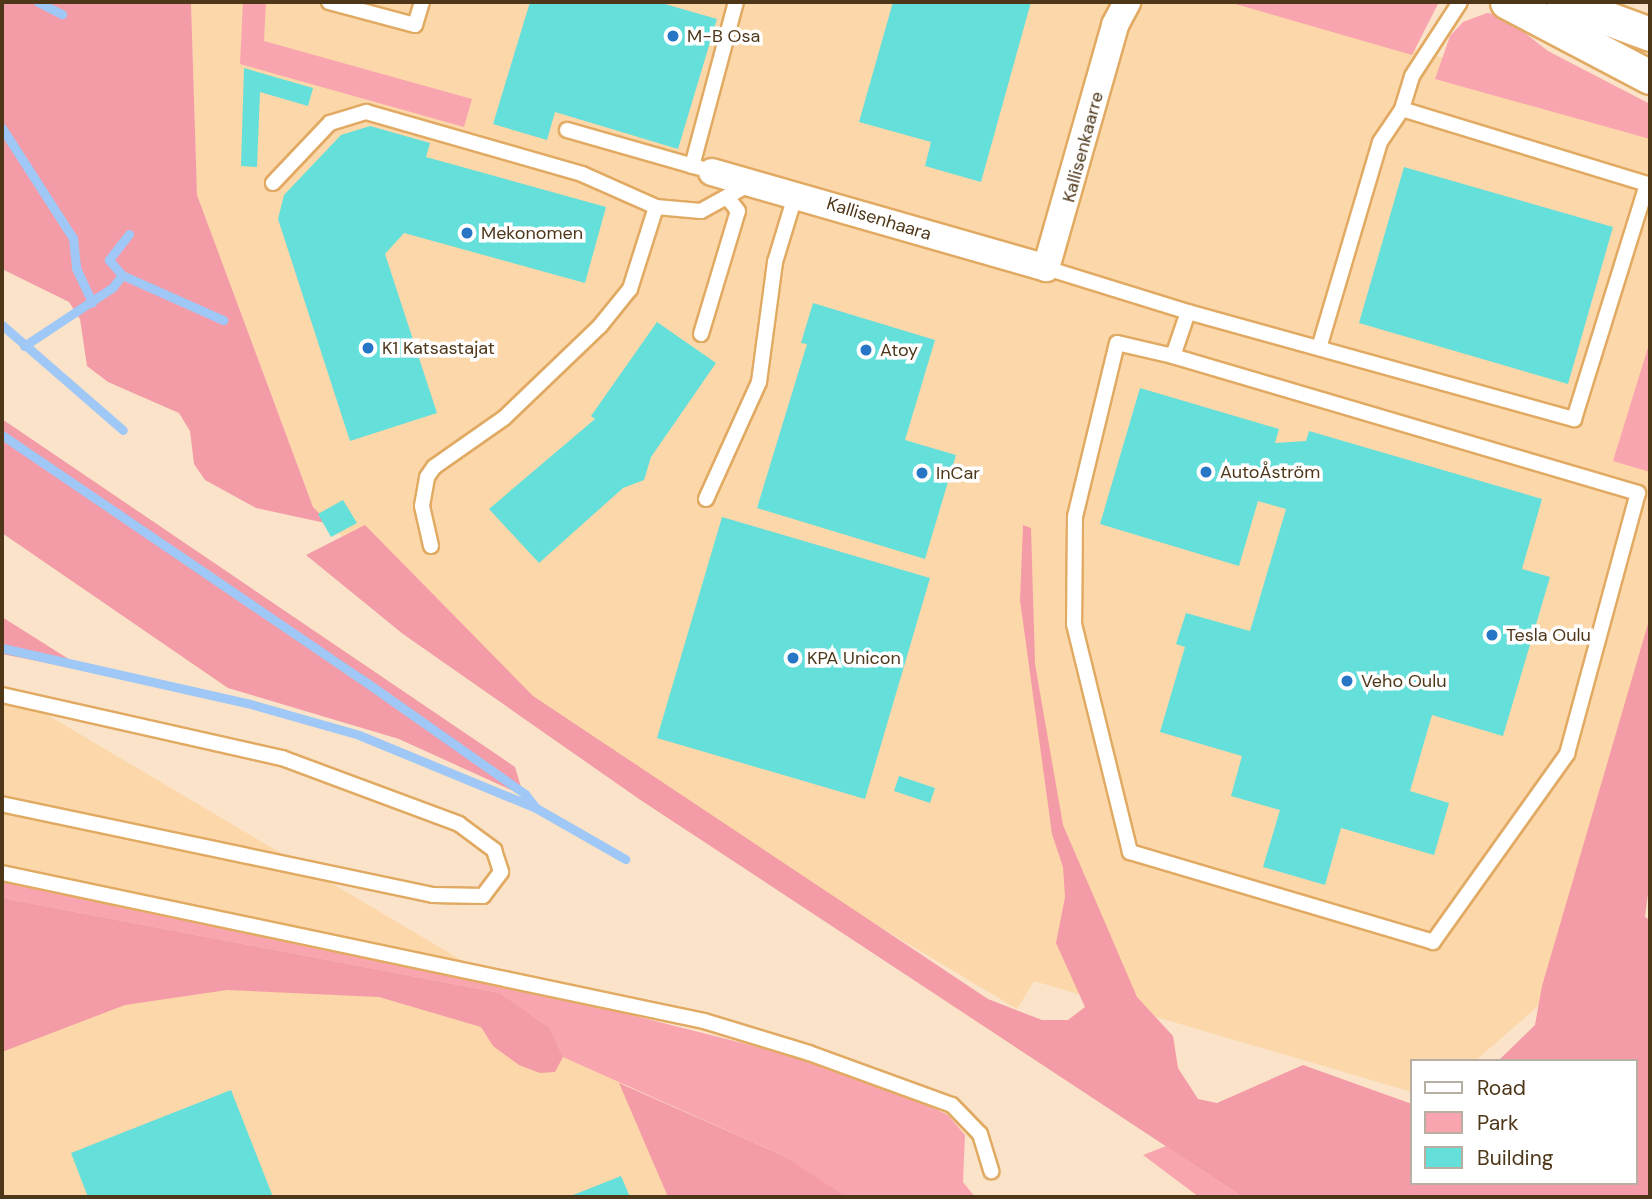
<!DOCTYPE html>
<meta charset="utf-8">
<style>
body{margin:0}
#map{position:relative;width:1652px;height:1199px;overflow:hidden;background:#fae3c8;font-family:"DM Sans",sans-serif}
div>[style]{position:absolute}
.built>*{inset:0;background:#fcd7aa}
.green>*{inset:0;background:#f9a5af}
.forest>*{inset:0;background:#f39ba6}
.stream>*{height:9px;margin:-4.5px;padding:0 4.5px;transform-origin:4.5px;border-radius:4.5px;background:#9fc8f7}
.building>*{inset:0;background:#64dfda}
.roads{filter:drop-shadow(2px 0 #e1aa63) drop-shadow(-2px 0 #e1aa63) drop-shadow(0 2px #e1aa63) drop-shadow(0 -2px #e1aa63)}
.service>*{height:14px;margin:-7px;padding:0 7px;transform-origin:7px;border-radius:7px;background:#fff}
.minor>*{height:26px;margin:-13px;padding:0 13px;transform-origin:13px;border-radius:13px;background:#fff}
.tertiary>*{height:33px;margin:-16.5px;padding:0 16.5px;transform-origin:16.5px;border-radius:16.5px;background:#fff}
.dots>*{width:19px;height:19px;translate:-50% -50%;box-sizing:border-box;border:4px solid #fff;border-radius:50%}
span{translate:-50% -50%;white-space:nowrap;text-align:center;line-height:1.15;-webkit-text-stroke:7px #fff;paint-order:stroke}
.poi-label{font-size:18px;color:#4e3719}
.left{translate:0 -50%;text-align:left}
.street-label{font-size:18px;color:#4e3719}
.frame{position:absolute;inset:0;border:4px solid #4e3719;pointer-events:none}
.legend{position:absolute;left:1410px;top:1059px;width:228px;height:126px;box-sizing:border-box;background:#fff;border:2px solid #b8afa3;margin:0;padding:9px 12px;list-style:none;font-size:21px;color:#4e3719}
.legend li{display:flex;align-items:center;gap:14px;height:35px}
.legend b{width:35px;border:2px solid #b8afa3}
</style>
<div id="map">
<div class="built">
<i style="clip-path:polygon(191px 2px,1275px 2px,1650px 127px,1650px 661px,1553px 993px,1475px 1061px,1412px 1061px,1412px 1092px,1034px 981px,1017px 1009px,508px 704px,313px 507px,197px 195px)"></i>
<i style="clip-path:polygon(2px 688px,608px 1047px,668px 1197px,2px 1197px)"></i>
</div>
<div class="green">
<i style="clip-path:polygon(243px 2px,266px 2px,264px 41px,472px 99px,464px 127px,240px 64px)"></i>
<i style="clip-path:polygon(1439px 2px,1412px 55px,1232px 3px,1232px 2px)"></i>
<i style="clip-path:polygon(1487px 13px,1502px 15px,1548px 51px,1650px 104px,1650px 139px,1435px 79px,1450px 36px,1463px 22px)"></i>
<i style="clip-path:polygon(1650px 341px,1650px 472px,1613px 461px)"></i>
<i style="clip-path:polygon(2px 880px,564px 998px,806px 1059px,902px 1093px,948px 1115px,965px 1135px,963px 1182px,975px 1197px,846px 1197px,832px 1192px,782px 1155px,563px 1057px,550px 1028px,500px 993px,2px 898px)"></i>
<i style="clip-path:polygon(1166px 1146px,1243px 1197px,1199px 1197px,1143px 1155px)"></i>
</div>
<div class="forest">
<i style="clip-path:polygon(2px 2px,191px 2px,197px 195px,313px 507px,330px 524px,256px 508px,205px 480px,194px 464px,190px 431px,179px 413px,108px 382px,87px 366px,80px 319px,69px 302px,2px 269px)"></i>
<i style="clip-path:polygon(2px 419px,515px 767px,521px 787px,511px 790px,399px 739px,228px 688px,2px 533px)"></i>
<i style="clip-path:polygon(365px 525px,533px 696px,988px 999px,1042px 1020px,1068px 1020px,1085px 1007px,1056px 943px,1065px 897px,1063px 867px,1052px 834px,1020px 600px,1023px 525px,1031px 528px,1035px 664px,1063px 825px,1137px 997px,1173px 1036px,1178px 1068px,1198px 1099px,1217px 1103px,1303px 1065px,1412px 1104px,1412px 1183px,1636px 1183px,1636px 1061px,1498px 1061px,1535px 1025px,1542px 986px,1650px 617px,1650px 878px,1645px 917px,1650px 920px,1650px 1197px,1243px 1197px,639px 799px,403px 634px,306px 555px)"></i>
<i style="clip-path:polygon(2px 617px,75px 663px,62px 666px,2px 654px)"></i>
<i style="clip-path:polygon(2px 898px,500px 993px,550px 1028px,563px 1057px,555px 1072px,540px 1073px,519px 1065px,493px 1046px,481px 1027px,379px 997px,227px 990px,125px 1005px,2px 1052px)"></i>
<i style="clip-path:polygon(619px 1083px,782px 1155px,846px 1197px,668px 1197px)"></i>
</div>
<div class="stream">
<i style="left:38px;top:2px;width:27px;rotate:27deg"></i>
<i style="left:2px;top:128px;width:131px;rotate:57.2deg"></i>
<i style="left:73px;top:238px;width:30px;rotate:84deg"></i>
<i style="left:76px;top:268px;width:38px;rotate:65deg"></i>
<i style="left:129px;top:234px;width:33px;rotate:128deg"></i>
<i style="left:109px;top:260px;width:20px;rotate:49deg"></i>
<i style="left:122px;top:275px;width:111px;rotate:24deg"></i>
<i style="left:2px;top:325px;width:160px;rotate:41deg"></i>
<i style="left:24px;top:346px;width:107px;rotate:-33.5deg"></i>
<i style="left:113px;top:287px;width:15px;rotate:-53deg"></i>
<i style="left:2px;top:435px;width:433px;rotate:34.2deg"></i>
<i style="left:360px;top:678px;width:202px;rotate:35.1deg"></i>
<i style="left:525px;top:794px;width:16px;rotate:52deg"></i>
<i style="left:2px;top:648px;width:251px;rotate:12.7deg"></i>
<i style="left:247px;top:703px;width:116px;rotate:15.9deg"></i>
<i style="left:359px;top:735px;width:191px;rotate:22.4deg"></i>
<i style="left:536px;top:808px;width:103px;rotate:29.8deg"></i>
</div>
<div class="building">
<i style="clip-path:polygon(530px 2px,658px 2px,717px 19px,678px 149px,555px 112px,547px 140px,493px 124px)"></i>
<i style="clip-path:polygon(893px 2px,1031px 2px,981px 182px,925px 166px,931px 142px,859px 122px)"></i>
<i style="clip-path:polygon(244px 68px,313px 88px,308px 106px,260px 92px,257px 167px,241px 166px)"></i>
<i style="clip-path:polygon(370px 126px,430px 143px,426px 157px,606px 207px,585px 283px,404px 233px,385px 254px,437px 413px,350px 441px,278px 219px,284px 195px,341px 135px)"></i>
<i style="clip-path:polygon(1404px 167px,1613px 227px,1568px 384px,1359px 323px)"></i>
<i style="clip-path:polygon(813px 303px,935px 340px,905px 440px,956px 455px,925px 559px,757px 508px,807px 344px,801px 343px)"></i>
<i style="clip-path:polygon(657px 322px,716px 363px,651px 457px,644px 480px,623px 488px,539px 563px,489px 509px,595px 419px,591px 416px)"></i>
<i style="clip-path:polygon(1140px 388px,1279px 429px,1275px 443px,1306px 441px,1309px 431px,1542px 499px,1522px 569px,1550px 577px,1503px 736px,1432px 715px,1410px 791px,1449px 803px,1434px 855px,1341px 828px,1325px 885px,1263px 867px,1280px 810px,1231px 796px,1242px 756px,1160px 732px,1185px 647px,1176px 644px,1186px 613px,1250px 631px,1286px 509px,1258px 501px,1239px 566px,1100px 524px)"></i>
<i style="clip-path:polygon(343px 500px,357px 523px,331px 537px,318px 514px)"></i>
<i style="clip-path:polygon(722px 517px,930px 578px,865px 799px,657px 738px)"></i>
<i style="clip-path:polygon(899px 776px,935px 788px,930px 803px,894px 791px)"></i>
<i style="clip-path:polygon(231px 1090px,273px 1197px,88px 1197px,71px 1153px)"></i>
<i style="clip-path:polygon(621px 1176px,630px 1197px,568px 1197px)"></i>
</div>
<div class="roads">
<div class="service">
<i style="left:329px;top:2px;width:89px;rotate:15deg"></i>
<i style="left:415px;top:25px;width:24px;rotate:-73deg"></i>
<i style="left:567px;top:130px;width:138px;rotate:15.9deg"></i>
<i style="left:692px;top:166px;width:170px;rotate:-75deg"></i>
<i style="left:273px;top:183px;width:83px;rotate:-46.5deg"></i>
<i style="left:330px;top:123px;width:38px;rotate:-17deg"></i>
<i style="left:366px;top:112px;width:225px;rotate:16deg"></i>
<i style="left:582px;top:174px;width:81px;rotate:24deg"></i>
<i style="left:656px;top:207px;width:45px;rotate:5.1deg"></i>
<i style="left:701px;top:211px;width:56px;rotate:-28.9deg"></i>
<i style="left:1046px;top:268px;width:149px;rotate:17.2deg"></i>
<i style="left:1188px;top:312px;width:401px;rotate:15.5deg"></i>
<i style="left:1574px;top:419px;width:246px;rotate:-72.7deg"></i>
<i style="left:1647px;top:184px;width:256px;rotate:-163deg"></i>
<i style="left:701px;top:334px;width:128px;rotate:-73.3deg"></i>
<i style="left:738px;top:211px;width:18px;rotate:-128deg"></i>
<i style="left:1319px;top:348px;width:215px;rotate:-73.5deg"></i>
<i style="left:1380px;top:142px;width:40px;rotate:-56deg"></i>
<i style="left:1402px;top:109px;width:34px;rotate:-73deg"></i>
<i style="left:1412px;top:76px;width:88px;rotate:-57deg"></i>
<i style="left:1173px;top:356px;width:57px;rotate:-166.9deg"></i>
<i style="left:1117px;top:343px;width:179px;rotate:103.6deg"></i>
<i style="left:1075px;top:517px;width:107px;rotate:90.5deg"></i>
<i style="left:1074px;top:624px;width:235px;rotate:76.2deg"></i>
<i style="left:1130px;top:852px;width:316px;rotate:16.5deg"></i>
<i style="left:1433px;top:942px;width:231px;rotate:-54.5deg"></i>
<i style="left:1567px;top:754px;width:270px;rotate:-74.8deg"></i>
<i style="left:1638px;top:493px;width:485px;rotate:-163.6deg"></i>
<i style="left:1173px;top:356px;width:46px;rotate:-71.2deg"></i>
<i style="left:706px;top:499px;width:128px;rotate:-65.6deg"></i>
<i style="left:759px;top:382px;width:121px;rotate:-82.4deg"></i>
<i style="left:775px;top:262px;width:72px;rotate:-73.1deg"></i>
<i style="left:431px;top:546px;width:41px;rotate:-102.7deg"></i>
<i style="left:422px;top:506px;width:29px;rotate:-80deg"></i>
<i style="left:427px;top:477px;width:12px;rotate:-55deg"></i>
<i style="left:434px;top:467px;width:85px;rotate:-35deg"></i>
<i style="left:504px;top:418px;width:133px;rotate:-43.8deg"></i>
<i style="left:600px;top:326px;width:48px;rotate:-51deg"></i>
<i style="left:630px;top:289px;width:86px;rotate:-72.4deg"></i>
<i style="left:2px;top:695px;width:287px;rotate:12.7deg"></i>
<i style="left:282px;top:758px;width:189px;rotate:20.4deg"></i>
<i style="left:459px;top:824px;width:44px;rotate:36.6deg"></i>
<i style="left:494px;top:850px;width:23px;rotate:72deg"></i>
<i style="left:501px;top:872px;width:30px;rotate:127deg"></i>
<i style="left:483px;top:896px;width:50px;rotate:-178.9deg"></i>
<i style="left:433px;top:895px;width:441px;rotate:-168.1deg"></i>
<i style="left:2px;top:873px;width:717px;rotate:11.91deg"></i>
<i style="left:704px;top:1021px;width:110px;rotate:16.9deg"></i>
<i style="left:809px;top:1053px;width:152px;rotate:20deg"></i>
<i style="left:952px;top:1105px;width:40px;rotate:46deg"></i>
<i style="left:980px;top:1134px;width:39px;rotate:73deg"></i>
</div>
<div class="minor">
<i style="left:712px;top:172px;width:348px;rotate:16deg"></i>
<i style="left:1046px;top:268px;width:253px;rotate:-74.1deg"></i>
<i style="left:1115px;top:25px;width:26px;rotate:-62deg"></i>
</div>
<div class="tertiary">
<i style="left:1507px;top:2px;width:161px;rotate:27.7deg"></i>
<i style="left:1563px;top:2px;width:93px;rotate:20.2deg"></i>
</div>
</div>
<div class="dots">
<i style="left:673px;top:36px;background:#2676c5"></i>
<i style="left:467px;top:233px;background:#2676c5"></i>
<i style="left:368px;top:348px;background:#2676c5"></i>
<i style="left:866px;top:350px;background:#2676c5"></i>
<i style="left:1206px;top:472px;background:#2676c5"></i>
<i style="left:922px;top:473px;background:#2676c5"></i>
<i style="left:1492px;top:635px;background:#2676c5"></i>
<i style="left:793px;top:658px;background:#2676c5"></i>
<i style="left:1347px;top:681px;background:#2676c5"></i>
</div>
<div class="poi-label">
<span class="left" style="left:687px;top:36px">M-B Osa</span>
<span class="left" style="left:481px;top:233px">Mekonomen</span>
<span class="left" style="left:382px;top:348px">K1 Katsastajat</span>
<span class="left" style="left:880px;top:350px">Atoy</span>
<span class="left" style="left:1220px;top:472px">AutoÅström</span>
<span class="left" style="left:936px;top:473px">InCar</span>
<span class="left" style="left:1506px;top:635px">Tesla Oulu</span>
<span class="left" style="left:807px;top:658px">KPA Unicon</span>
<span class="left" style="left:1361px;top:681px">Veho Oulu</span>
</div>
<div class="street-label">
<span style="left:1083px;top:147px;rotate:-75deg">Kallisenkaarre</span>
<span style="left:879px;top:219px;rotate:17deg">Kallisenhaara</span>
</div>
<div class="frame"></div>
<ul class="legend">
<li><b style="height:9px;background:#fff"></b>Road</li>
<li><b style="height:19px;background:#f9a5af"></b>Park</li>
<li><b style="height:19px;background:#64dfda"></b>Building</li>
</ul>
</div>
